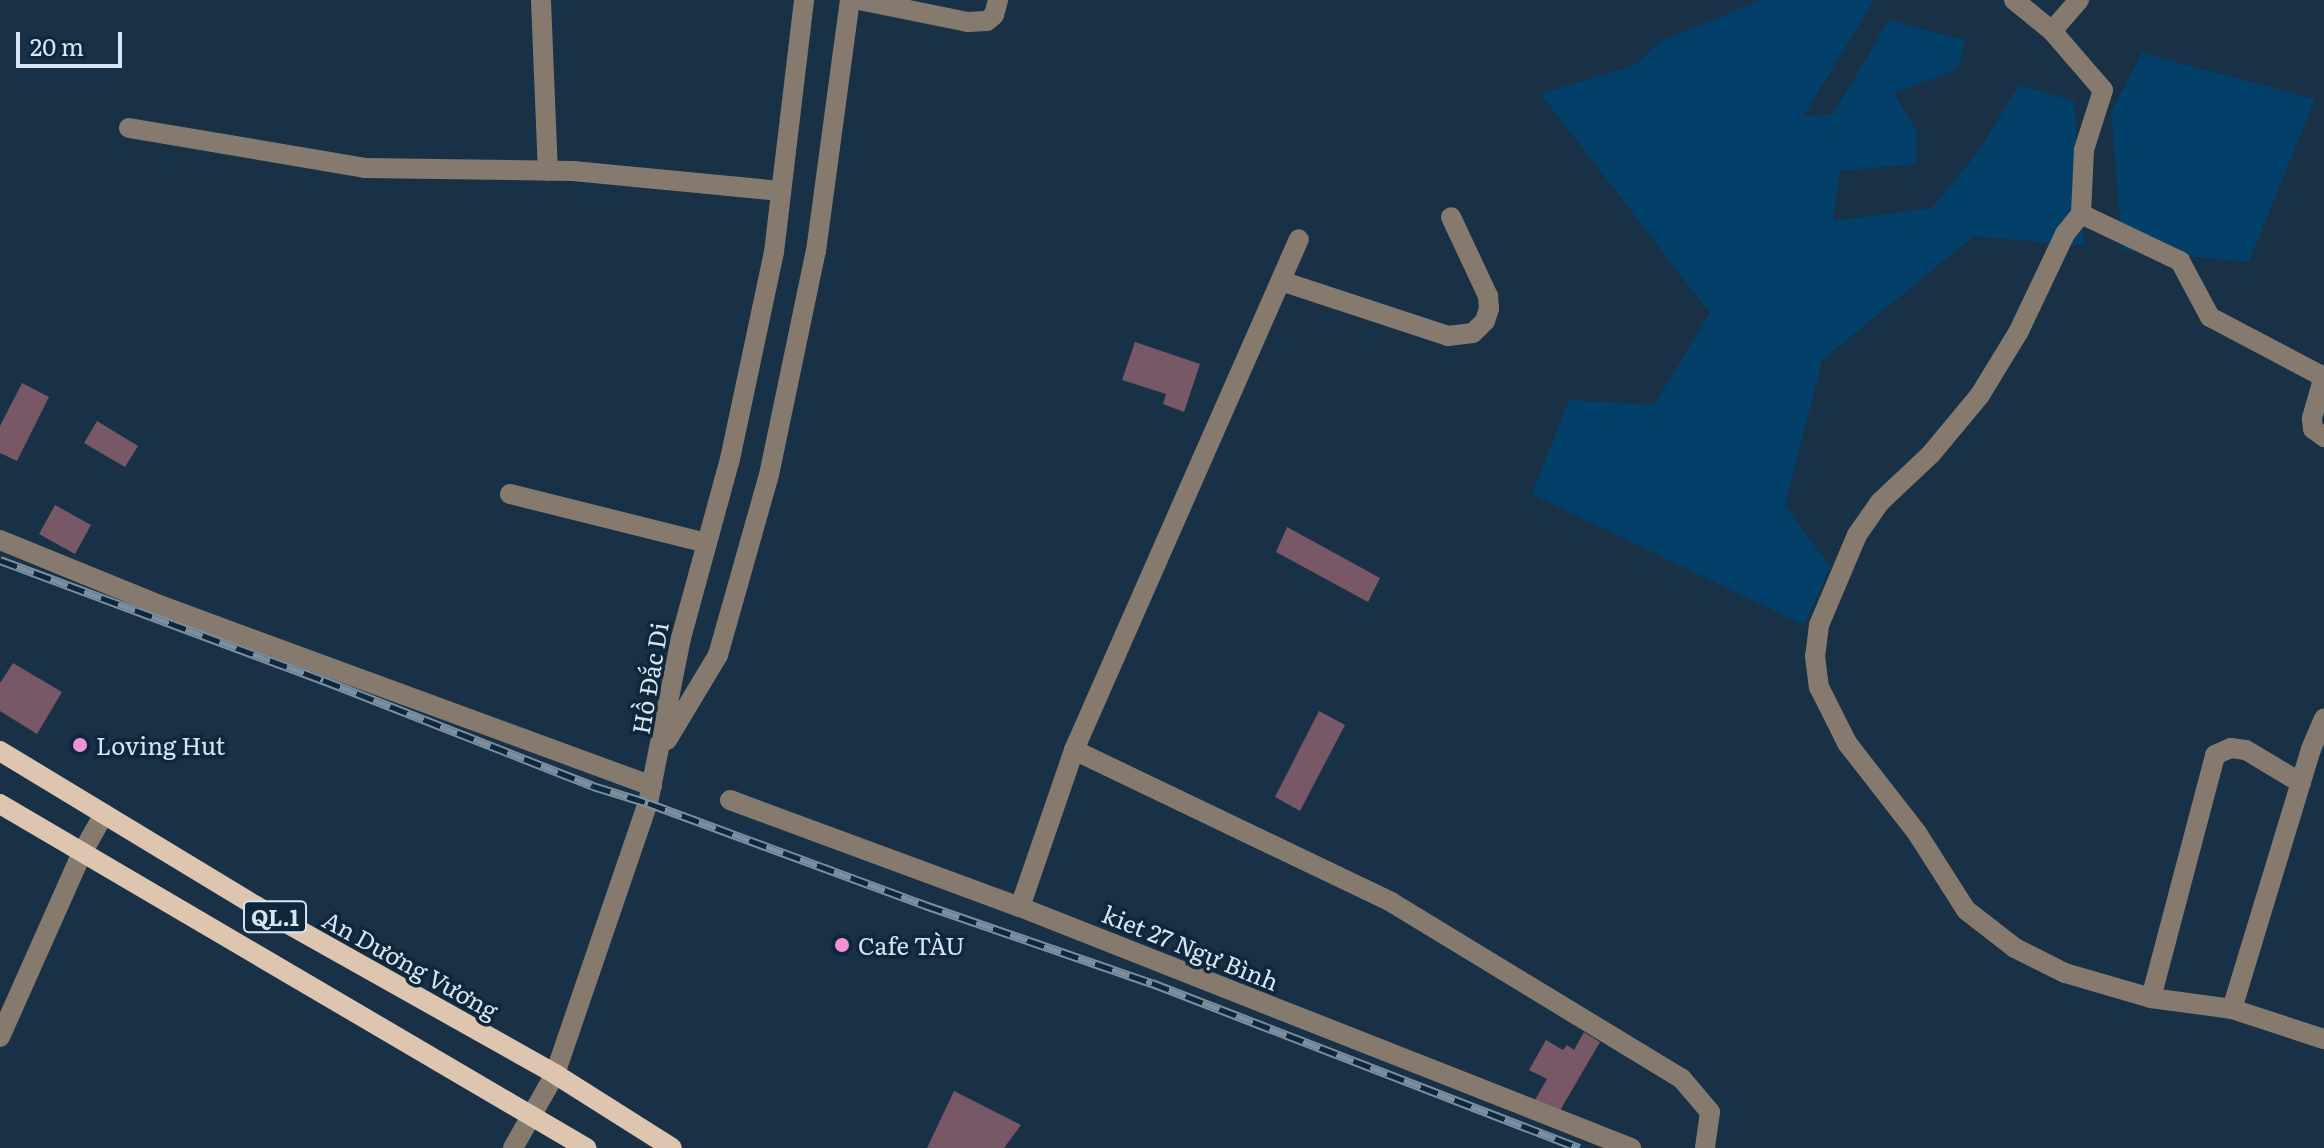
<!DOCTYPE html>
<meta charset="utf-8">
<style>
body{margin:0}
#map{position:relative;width:2324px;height:1148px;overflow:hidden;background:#183146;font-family:Literata,serif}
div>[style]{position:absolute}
.green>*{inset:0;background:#024069}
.building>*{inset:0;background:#785767}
.minor>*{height:20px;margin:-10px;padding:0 10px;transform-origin:10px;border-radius:10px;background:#867a6f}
.major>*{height:20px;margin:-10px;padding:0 10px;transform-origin:10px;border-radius:10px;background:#dec5af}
.rail>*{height:9px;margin-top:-4.5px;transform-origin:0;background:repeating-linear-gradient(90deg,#0e273b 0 18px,#7b8fa0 0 36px);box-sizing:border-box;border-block:2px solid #7b8fa0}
.dots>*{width:22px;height:22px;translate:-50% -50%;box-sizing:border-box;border:4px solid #0e273b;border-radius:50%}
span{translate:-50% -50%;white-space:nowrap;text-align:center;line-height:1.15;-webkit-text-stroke:7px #0e273b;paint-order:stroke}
.shield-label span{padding:2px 6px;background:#0e273b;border:2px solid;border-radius:6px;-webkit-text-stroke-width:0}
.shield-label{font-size:22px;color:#d7e6f4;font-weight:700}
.street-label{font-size:24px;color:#d7e6f4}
.poi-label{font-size:24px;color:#d7e6f4}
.left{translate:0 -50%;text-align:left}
.scale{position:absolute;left:16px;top:32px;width:106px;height:36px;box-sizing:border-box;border:4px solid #d7e6f4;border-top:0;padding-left:10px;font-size:24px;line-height:28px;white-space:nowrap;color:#d7e6f4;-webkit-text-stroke:6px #0e273b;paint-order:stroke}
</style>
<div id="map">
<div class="green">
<i style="clip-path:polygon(1761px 0,1874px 0,1803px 117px,1833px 114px,1889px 20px,1965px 40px,1958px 69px,1894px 93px,1917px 132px,1916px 164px,1840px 171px,1833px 221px,1932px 208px,1979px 151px,2019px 85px,2074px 101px,2084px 246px,1974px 236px,1822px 360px,1785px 506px,1830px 567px,1804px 625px,1532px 494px,1569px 400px,1654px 405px,1710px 313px,1541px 94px,1635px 65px,1661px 41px)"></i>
<i style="clip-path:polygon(2142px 53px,2315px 99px,2249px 262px,2123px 250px,2111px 112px)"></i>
</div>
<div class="building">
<i style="clip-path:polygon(1135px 342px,1200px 364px,1184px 412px,1163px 404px,1166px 394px,1122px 380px)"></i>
<i style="clip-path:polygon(22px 383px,49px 397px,17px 461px,0 453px,0 426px)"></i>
<i style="clip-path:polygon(97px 421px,138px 446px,125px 467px,84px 443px)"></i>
<i style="clip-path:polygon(55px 505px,91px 525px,75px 554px,39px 534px)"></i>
<i style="clip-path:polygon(1287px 527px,1380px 578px,1368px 602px,1276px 552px)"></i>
<i style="clip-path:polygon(13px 663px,62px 692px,37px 734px,0 711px,0 683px)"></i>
<i style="clip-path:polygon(1319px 711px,1345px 725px,1300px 811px,1275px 797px)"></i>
<i style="clip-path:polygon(1584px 1032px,1600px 1042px,1558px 1114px,1535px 1100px,1547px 1079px,1529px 1070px,1546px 1040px,1563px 1050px,1567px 1045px,1574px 1050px)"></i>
<i style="clip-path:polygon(954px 1091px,1021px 1125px,1004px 1148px,927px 1148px)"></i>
</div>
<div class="minor">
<i style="left:541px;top:0;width:171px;rotate:87.7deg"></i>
<i style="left:859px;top:0;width:111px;rotate:11.4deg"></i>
<i style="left:968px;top:22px;width:19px;rotate:-3deg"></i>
<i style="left:987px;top:21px;width:9px;rotate:-41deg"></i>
<i style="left:994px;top:15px;width:16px;rotate:-75deg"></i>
<i style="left:2014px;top:0;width:49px;rotate:39.2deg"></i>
<i style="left:2079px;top:0;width:41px;rotate:131.1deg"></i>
<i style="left:2052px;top:31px;width:78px;rotate:49.2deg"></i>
<i style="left:2103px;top:90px;width:63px;rotate:107.6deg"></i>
<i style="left:2084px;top:150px;width:64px;rotate:92.7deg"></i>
<i style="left:2081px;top:214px;width:26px;rotate:129deg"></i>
<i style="left:2065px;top:234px;width:107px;rotate:115.4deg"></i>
<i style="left:2019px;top:331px;width:75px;rotate:121.4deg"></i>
<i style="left:1980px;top:395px;width:77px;rotate:129.7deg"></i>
<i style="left:1931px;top:454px;width:70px;rotate:136.7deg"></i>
<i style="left:1880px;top:502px;width:40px;rotate:124.9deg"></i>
<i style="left:1857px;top:535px;width:98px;rotate:112.9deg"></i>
<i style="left:1819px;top:625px;width:31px;rotate:97deg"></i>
<i style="left:1815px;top:656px;width:31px;rotate:83deg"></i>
<i style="left:1819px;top:687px;width:63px;rotate:63.4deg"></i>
<i style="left:1847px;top:743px;width:114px;rotate:52.1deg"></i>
<i style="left:1917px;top:833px;width:91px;rotate:57.5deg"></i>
<i style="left:1966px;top:910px;width:62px;rotate:37.8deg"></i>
<i style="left:2015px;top:948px;width:56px;rotate:26.6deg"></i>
<i style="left:2065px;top:973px;width:90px;rotate:16.2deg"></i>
<i style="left:2151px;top:998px;width:82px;rotate:7.7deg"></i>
<i style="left:2232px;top:1009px;width:97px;rotate:18.1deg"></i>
<i style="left:129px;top:128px;width:239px;rotate:9.6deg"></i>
<i style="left:365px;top:168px;width:208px;rotate:0.8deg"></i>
<i style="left:573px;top:171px;width:209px;rotate:5.5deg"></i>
<i style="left:2081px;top:214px;width:110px;rotate:25.4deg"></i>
<i style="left:2180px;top:261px;width:64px;rotate:61.8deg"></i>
<i style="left:2210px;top:317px;width:124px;rotate:27.8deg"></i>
<i style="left:2320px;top:375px;width:8px;rotate:76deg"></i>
<i style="left:2322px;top:383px;width:37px;rotate:106deg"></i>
<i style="left:2312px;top:419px;width:10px;rotate:84deg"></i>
<i style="left:2313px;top:429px;width:14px;rotate:36deg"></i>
<i style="left:1281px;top:281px;width:176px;rotate:18.2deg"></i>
<i style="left:1448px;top:336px;width:25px;rotate:-7deg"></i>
<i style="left:1473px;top:333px;width:17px;rotate:-45deg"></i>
<i style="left:1485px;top:321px;width:13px;rotate:-72deg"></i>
<i style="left:1489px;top:309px;width:13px;rotate:-94deg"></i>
<i style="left:1488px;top:296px;width:87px;rotate:-115.1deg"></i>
<i style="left:510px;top:494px;width:203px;rotate:14deg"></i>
<i style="left:0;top:540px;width:175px;rotate:22.2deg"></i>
<i style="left:162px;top:606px;width:522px;rotate:20.17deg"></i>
<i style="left:667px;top:740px;width:99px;rotate:-59deg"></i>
<i style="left:718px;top:655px;width:187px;rotate:-74.2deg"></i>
<i style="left:769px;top:475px;width:229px;rotate:-78.2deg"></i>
<i style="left:816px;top:251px;width:253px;rotate:-82.3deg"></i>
<i style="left:1074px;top:750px;width:352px;rotate:25.6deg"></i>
<i style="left:1391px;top:902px;width:341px;rotate:31.3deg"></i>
<i style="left:1682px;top:1079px;width:43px;rotate:49.7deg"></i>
<i style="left:1710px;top:1112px;width:36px;rotate:98deg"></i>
<i style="left:730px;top:800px;width:309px;rotate:20.3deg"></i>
<i style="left:1020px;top:907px;width:657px;rotate:21.53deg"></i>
<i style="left:1020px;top:907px;width:166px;rotate:-71deg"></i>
<i style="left:1074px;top:750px;width:558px;rotate:-66.24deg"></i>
<i style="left:2151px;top:998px;width:251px;rotate:-75.2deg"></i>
<i style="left:2215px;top:755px;width:17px;rotate:-24deg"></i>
<i style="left:2231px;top:748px;width:15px;rotate:8deg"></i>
<i style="left:2246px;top:750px;width:64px;rotate:31deg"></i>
<i style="left:2232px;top:1009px;width:272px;rotate:-73.1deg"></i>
<i style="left:2311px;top:749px;width:33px;rotate:-67deg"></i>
<i style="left:0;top:1037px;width:201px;rotate:-66deg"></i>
<i style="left:82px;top:853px;width:45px;rotate:-60.6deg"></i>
<i style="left:513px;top:1148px;width:85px;rotate:-60.4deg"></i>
<i style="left:555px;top:1074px;width:287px;rotate:-71.1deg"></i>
<i style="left:648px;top:803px;width:168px;rotate:-78.7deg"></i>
<i style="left:681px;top:638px;width:186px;rotate:-74.7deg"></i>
<i style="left:730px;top:459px;width:212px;rotate:-78deg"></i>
<i style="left:774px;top:252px;width:254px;rotate:-83.2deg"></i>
</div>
<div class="major">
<i style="left:0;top:751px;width:299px;rotate:31.2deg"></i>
<i style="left:256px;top:906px;width:343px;rotate:29.3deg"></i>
<i style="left:555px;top:1074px;width:138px;rotate:32.3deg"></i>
<i style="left:0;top:804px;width:680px;rotate:30.41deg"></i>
</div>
<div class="rail">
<i style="left:0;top:560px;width:345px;rotate:20.4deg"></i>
<i style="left:323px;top:680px;width:290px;rotate:21.4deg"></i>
<i style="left:593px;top:786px;width:58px;rotate:17.2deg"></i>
<i style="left:648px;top:803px;width:295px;rotate:20.2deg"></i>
<i style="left:925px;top:905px;width:240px;rotate:19deg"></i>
<i style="left:1152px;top:983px;width:458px;rotate:21.1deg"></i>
</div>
<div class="dots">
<i style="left:80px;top:745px;background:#f391d6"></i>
<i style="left:842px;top:945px;background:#f391d6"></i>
</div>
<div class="shield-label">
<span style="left:275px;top:917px">QL.1</span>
</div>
<div class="street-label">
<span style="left:649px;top:678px;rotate:-80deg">Hồ Đắc Di</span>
<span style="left:1191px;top:947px;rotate:22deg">kiet 27 Ngự Bình</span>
<span style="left:411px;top:964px;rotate:29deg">An Dương Vương</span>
</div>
<div class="poi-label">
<span class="left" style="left:96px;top:745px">Loving Hut</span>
<span class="left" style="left:858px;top:945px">Cafe TÀU</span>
</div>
<div class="scale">20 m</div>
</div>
